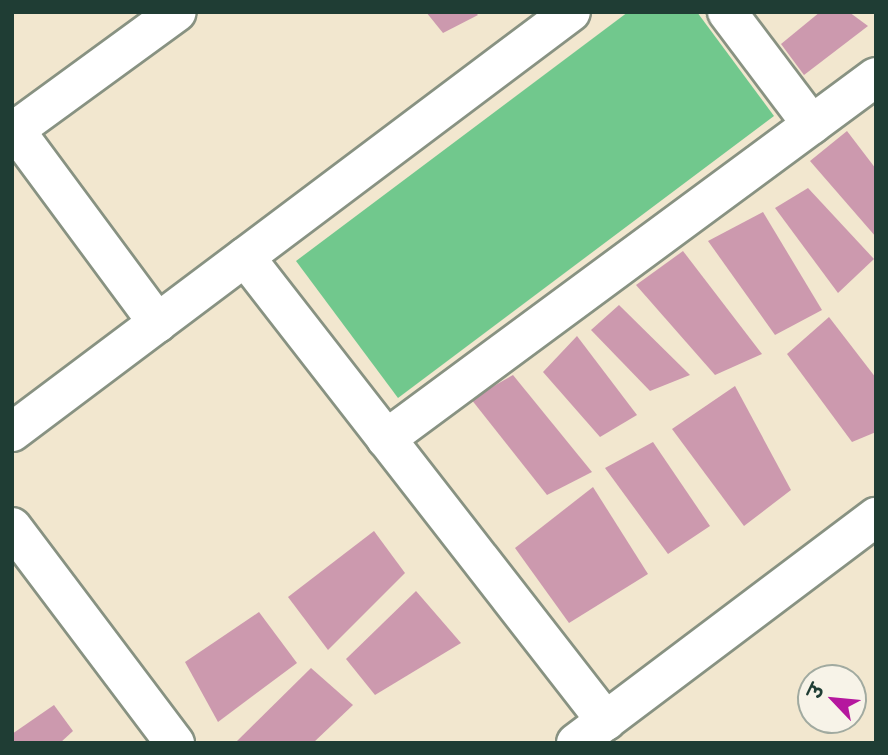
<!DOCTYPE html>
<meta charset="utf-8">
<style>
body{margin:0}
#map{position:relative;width:888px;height:755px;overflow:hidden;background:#f2e7cf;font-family:"Playpen Sans","Playpen Sans Deva",sans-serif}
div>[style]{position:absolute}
.green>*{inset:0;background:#71c88d}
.building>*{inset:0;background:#cc99ae}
.roads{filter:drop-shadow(2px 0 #889282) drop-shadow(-2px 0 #889282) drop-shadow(0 2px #889282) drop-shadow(0 -2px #889282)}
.minor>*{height:38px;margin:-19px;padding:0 19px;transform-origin:19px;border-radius:19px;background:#fff}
span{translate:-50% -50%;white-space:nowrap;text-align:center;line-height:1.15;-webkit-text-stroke:5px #f7f3e8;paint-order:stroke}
.frame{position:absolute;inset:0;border:14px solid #1f3d34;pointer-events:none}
.north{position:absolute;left:797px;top:664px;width:70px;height:70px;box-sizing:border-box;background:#f7f3e8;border:2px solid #a1aaa0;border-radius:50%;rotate:296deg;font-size:19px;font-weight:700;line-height:28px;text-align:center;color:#1f3d34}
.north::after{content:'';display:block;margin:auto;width:24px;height:32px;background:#b5179e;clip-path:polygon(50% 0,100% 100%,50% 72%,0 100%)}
</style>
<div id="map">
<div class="green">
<i style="clip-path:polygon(628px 12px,697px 12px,774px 116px,398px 398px,296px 261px)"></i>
</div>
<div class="building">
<i style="clip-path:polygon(426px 12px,475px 12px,478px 15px,443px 33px)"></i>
<i style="clip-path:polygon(820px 12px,849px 12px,868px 26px,804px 75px,781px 44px)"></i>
<i style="clip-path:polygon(847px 131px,876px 169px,876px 237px,810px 161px)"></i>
<i style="clip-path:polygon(808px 188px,874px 259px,838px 293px,775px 208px)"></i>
<i style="clip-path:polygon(763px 212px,822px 310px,775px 335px,708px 241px)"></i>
<i style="clip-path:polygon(683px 251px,762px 354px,715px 375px,636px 285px)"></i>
<i style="clip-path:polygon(619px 305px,690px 375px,650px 391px,591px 330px)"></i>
<i style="clip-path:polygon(829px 317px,876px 378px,876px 432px,852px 442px,787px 354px)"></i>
<i style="clip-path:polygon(577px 336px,637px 415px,600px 437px,543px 372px)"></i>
<i style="clip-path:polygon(513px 375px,592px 472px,547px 495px,471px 399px)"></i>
<i style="clip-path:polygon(735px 386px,791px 490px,744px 526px,672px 429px)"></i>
<i style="clip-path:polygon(653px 442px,710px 526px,668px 554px,605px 468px)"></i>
<i style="clip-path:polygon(593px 487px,648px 574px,569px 623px,515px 548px)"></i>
<i style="clip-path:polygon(374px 531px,405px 573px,328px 650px,288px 597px)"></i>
<i style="clip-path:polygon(416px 591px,461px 643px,375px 695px,346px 659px)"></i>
<i style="clip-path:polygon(259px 612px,297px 663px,218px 722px,185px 662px)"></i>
<i style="clip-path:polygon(311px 668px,353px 705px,313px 743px,235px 743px)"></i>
<i style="clip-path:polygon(54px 705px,73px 731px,60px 743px,12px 743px,12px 734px)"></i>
</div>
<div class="roads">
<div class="minor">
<i style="left:727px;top:12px;width:141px;rotate:53deg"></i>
<i style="left:12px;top:126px;width:245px;rotate:53.5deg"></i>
<i style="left:15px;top:130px;width:200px;rotate:-36.1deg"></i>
<i style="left:245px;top:257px;width:588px;rotate:52.12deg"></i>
<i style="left:12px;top:432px;width:699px;rotate:-36.92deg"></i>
<i style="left:386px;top:439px;width:609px;rotate:-36.46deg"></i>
<i style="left:12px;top:527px;width:271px;rotate:53deg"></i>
<i style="left:576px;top:743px;width:376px;rotate:-37deg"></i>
</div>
</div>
<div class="frame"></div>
<div class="north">उ</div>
</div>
